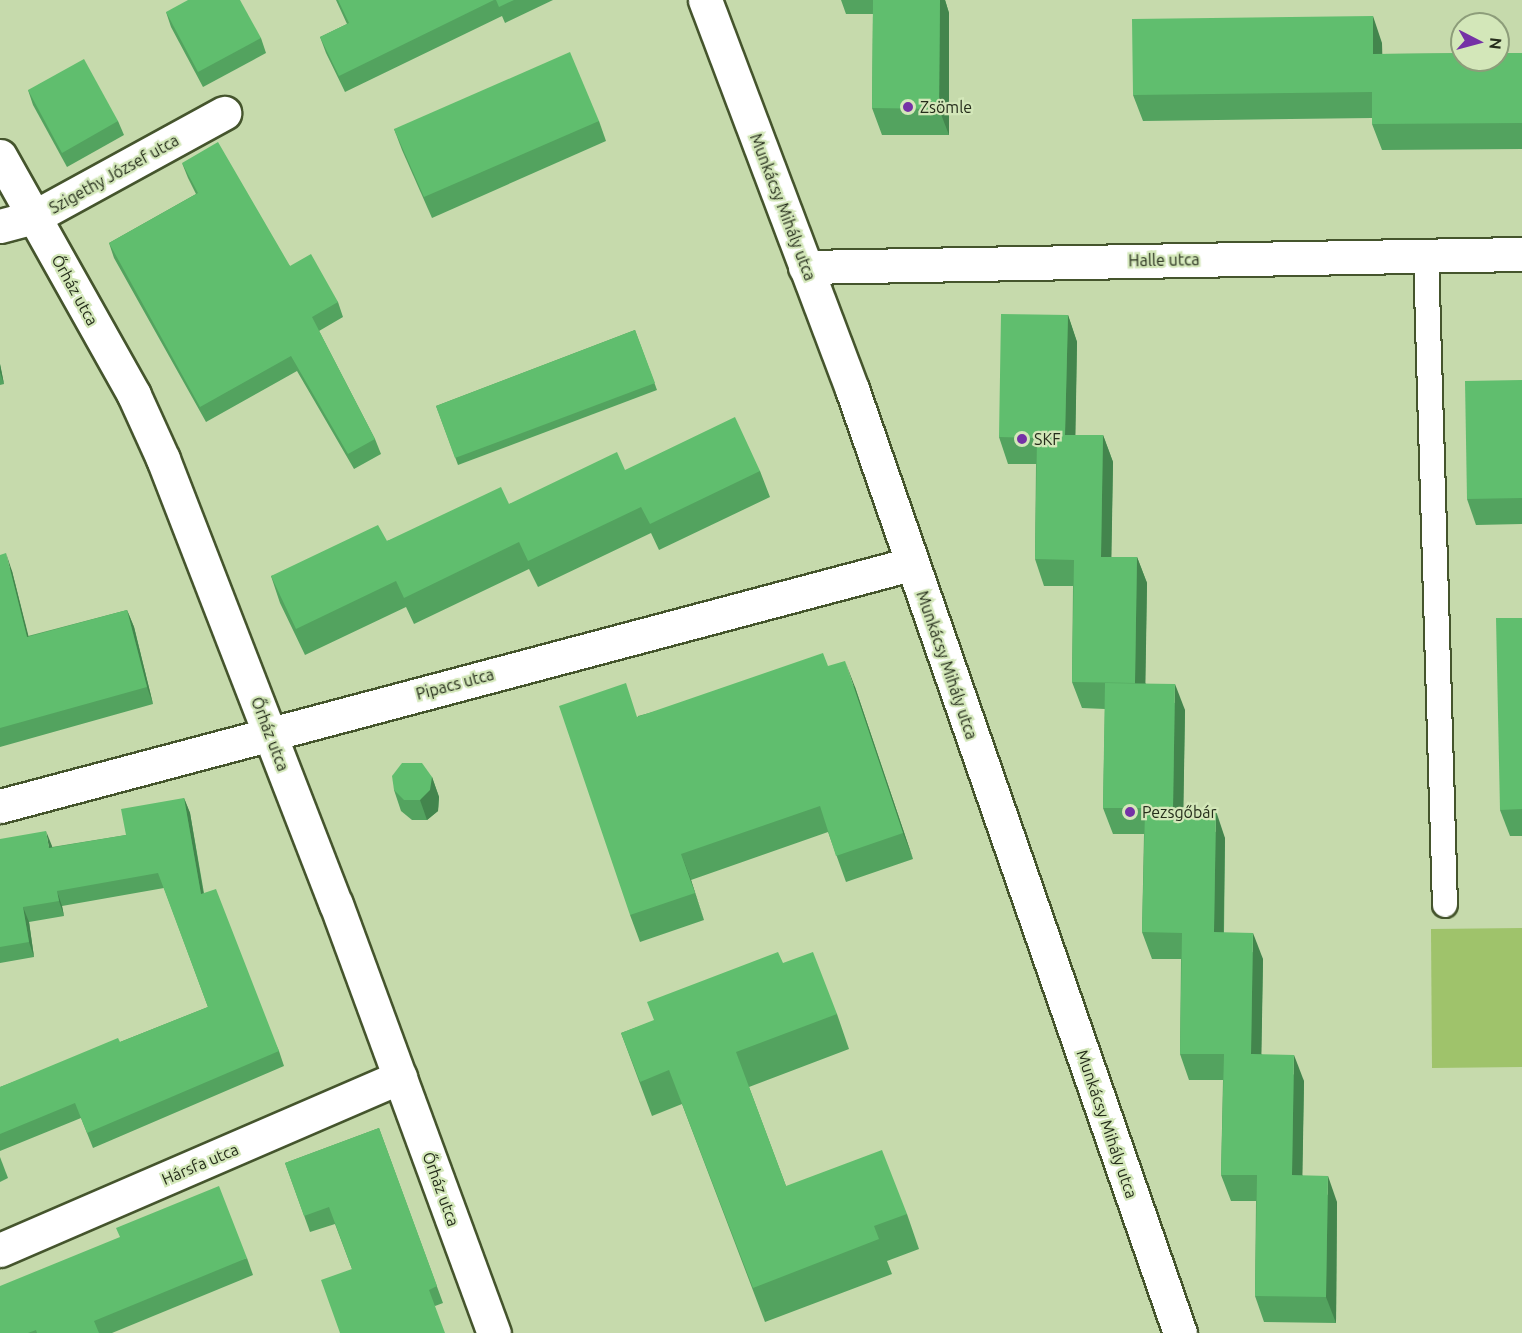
<!DOCTYPE html>
<meta charset="utf-8">
<style>
body{margin:0}
#map{position:relative;width:1522px;height:1333px;overflow:hidden;background:#c6daac;font-family:Ubuntu,sans-serif}
div>[style]{position:absolute}
.green>*{inset:0;background:#9fc36b}
.roads{filter:drop-shadow(2px 0 #45552d) drop-shadow(-2px 0 #45552d) drop-shadow(0 2px #45552d) drop-shadow(0 -2px #45552d)}
.service>*{height:24px;margin:-12px;padding:0 12px;transform-origin:12px;border-radius:12px;background:#fff}
.minor>*{height:33px;margin:-16.5px;padding:0 16.5px;transform-origin:16.5px;border-radius:16.5px;background:#fff}
.tertiary>*{height:33px;margin:-16.5px;padding:0 16.5px;transform-origin:16.5px;border-radius:16.5px;background:#fff}
.wall>*{inset:0;background:#53a35f}
.shaded-wall>*{inset:0;background:#43854d}
.building>*{inset:0;background:#60be6e}
.dots>*{width:16px;height:16px;translate:-50% -50%;box-sizing:border-box;border:3px solid #d3e7b9;border-radius:50%}
span{translate:-50% -50%;white-space:nowrap;text-align:center;line-height:1.15;-webkit-text-stroke:4.5px #d3e7b9;paint-order:stroke}
.poi-label{font-size:16px;color:#252d1b}
.left{translate:0 -50%;text-align:left}
.street-label{font-size:16px;color:#252d1b}
.north{position:absolute;left:1450px;top:12px;width:60px;height:60px;box-sizing:border-box;background:#d3e7b9;border:2px solid #8d9d7a;border-radius:50%;rotate:96deg;font-size:16px;font-weight:700;line-height:24px;text-align:center;color:#252d1b}
.north::after{content:'';display:block;margin:auto;width:21px;height:27px;background:#7532a6;clip-path:polygon(50% 0,100% 100%,50% 72%,0 100%)}
</style>
<div id="map">
<div class="green">
<i style="clip-path:polygon(1522px 928px,1522px 1067px,1432px 1068px,1431px 929px)"></i>
</div>
<div class="roads">
<div class="service">
<i style="left:1426px;top:255px;width:650px;rotate:88.33deg"></i>
</div>
<div class="minor">
<i style="left:0;top:156px;width:274px;rotate:60.7deg"></i>
<i style="left:134px;top:395px;width:70px;rotate:65.6deg"></i>
<i style="left:163px;top:459px;width:477px;rotate:68.8deg"></i>
<i style="left:336px;top:904px;width:457px;rotate:69.8deg"></i>
<i style="left:0;top:226px;width:35px;rotate:-15deg"></i>
<i style="left:34px;top:217px;width:217px;rotate:-28.7deg"></i>
<i style="left:805px;top:267px;width:717px;rotate:-1.04deg"></i>
<i style="left:0;top:806px;width:943px;rotate:-14.88deg"></i>
<i style="left:0;top:1250px;width:436px;rotate:-23.4deg"></i>
</div>
<div class="tertiary">
<i style="left:705px;top:0;width:416px;rotate:69.3deg"></i>
<i style="left:852px;top:389px;width:999px;rotate:70.84deg"></i>
</div>
</div>
<div class="wall">
<i style="clip-path:polygon(336px 0,553px 0,505px 23px,502px 16px,345px 92px,326px 53px,320px 37px,347px 24px)"></i>
<i style="clip-path:polygon(841px 0,945px 0,949px 13px,949px 135px,882px 135px,872px 108px,873px 14px,846px 14px)"></i>
<i style="clip-path:polygon(166px 12px,261px 38px,266px 53px,203px 87px,171px 27px)"></i>
<i style="clip-path:polygon(1382px 43px,1382px 54px,1522px 53px,1522px 149px,1382px 150px,1372px 124px,1372px 118px,1143px 121px,1133px 95px)"></i>
<i style="clip-path:polygon(28px 90px,118px 121px,124px 135px,67px 167px,33px 105px)"></i>
<i style="clip-path:polygon(599px 121px,606px 141px,432px 218px,402px 150px,394px 129px)"></i>
<i style="clip-path:polygon(182px 163px,290px 266px,338px 302px,343px 317px,319px 331px,375px 439px,381px 454px,354px 469px,297px 371px,206px 422px,114px 258px,109px 243px,196px 194px,188px 178px)"></i>
<i style="clip-path:polygon(1068px 315px,1077px 342px,1075px 435px,1103px 435px,1113px 462px,1111px 557px,1137px 557px,1147px 583px,1145px 683px,1185px 710px,1183px 811px,1225px 838px,1224px 933px,1263px 959px,1261px 1054px,1304px 1081px,1302px 1175px,1337px 1202px,1336px 1323px,1264px 1322px,1255px 1296px,1256px 1201px,1231px 1201px,1221px 1175px,1223px 1080px,1189px 1080px,1180px 1054px,1181px 959px,1152px 959px,1142px 932px,1144px 834px,1113px 834px,1103px 808px,1105px 709px,1082px 708px,1072px 682px,1073px 586px,1044px 586px,1035px 559px,1036px 464px,1008px 464px,999px 437px)"></i>
<i style="clip-path:polygon(635px 330px,657px 390px,458px 465px,436px 406px)"></i>
<i style="clip-path:polygon(0 364px,4px 384px,0 385px)"></i>
<i style="clip-path:polygon(1522px 380px,1522px 524px,1476px 525px,1467px 499px)"></i>
<i style="clip-path:polygon(625px 470px,760px 471px,770px 497px,659px 550px,651px 533px,538px 587px,529px 569px,414px 624px,406px 607px,305px 655px,280px 603px,271px 576px,509px 504px)"></i>
<i style="clip-path:polygon(0 555px,12px 571px,28px 636px,127px 610px,134px 627px,153px 704px,0 747px)"></i>
<i style="clip-path:polygon(1522px 618px,1522px 836px,1510px 836px,1500px 810px)"></i>
<i style="clip-path:polygon(828px 666px,855px 687px,913px 859px,846px 882px,828px 832px,691px 880px,704px 920px,640px 942px,630px 915px,638px 716px)"></i>
<i style="clip-path:polygon(432px 777px,439px 797px,438px 811px,427px 820px,412px 820px,401px 811px,394px 790px)"></i>
<i style="clip-path:polygon(184px 798px,190px 813px,204px 893px,279px 1051px,284px 1066px,93px 1148px,81px 1118px,0 1151px,0 1087px,120px 1042px,208px 1007px,164px 888px,62px 906px,64px 916px,29px 922px,34px 957px,0 963px,0 839px,52px 847px,126px 835px)"></i>
<i style="clip-path:polygon(783px 963px,837px 1014px,849px 1049px,749px 1087px,786px 1186px,907px 1214px,919px 1249px,887px 1261px,892px 1274px,765px 1322px,682px 1104px,652px 1116px,621px 1033px,654px 1021px)"></i>
<i style="clip-path:polygon(379px 1128px,443px 1303px,435px 1306px,352px 1269px,335px 1224px,310px 1232px,285px 1163px)"></i>
<i style="clip-path:polygon(0 1157px,8px 1178px,0 1182px)"></i>
<i style="clip-path:polygon(247px 1258px,253px 1275px,112px 1333px,0 1333px)"></i>
</div>
<div class="shaded-wall">
<i style="clip-path:polygon(940px 0,945px 0,949px 13px,949px 135px,939px 109px)"></i>
<i style="clip-path:polygon(1373px 16px,1382px 43px,1383px 80px,1373px 54px)"></i>
<i style="clip-path:polygon(1068px 315px,1077px 342px,1075px 461px,1065px 435px)"></i>
<i style="clip-path:polygon(0 364px,4px 384px,0 372px)"></i>
<i style="clip-path:polygon(1103px 435px,1113px 462px,1111px 583px,1101px 557px)"></i>
<i style="clip-path:polygon(6px 553px,12px 571px,33px 654px,27px 637px)"></i>
<i style="clip-path:polygon(1137px 557px,1147px 583px,1145px 709px,1135px 683px)"></i>
<i style="clip-path:polygon(127px 610px,134px 627px,153px 704px,147px 687px)"></i>
<i style="clip-path:polygon(845px 661px,855px 687px,913px 859px,903px 833px)"></i>
<i style="clip-path:polygon(1175px 684px,1185px 710px,1183px 834px,1173px 808px)"></i>
<i style="clip-path:polygon(432px 777px,439px 797px,438px 811px,427px 820px,420px 800px)"></i>
<i style="clip-path:polygon(184px 798px,190px 813px,206px 909px,201px 894px)"></i>
<i style="clip-path:polygon(1216px 811px,1225px 838px,1223px 959px,1214px 932px)"></i>
<i style="clip-path:polygon(46px 831px,52px 846px,55px 863px,49px 848px)"></i>
<i style="clip-path:polygon(681px 854px,691px 880px,704px 920px,695px 893px)"></i>
<i style="clip-path:polygon(57px 891px,62px 906px,64px 916px,59px 901px)"></i>
<i style="clip-path:polygon(23px 907px,29px 922px,34px 957px,29px 942px)"></i>
<i style="clip-path:polygon(1253px 933px,1263px 959px,1261px 1080px,1251px 1054px)"></i>
<i style="clip-path:polygon(1294px 1055px,1304px 1081px,1302px 1201px,1292px 1175px)"></i>
<i style="clip-path:polygon(1328px 1176px,1337px 1202px,1336px 1323px,1326px 1297px)"></i>
</div>
<div class="building">
<i style="clip-path:polygon(188px 0,240px 0,261px 38px,198px 72px,166px 12px)"></i>
<i style="clip-path:polygon(338px 0,494px 0,339px 76px,320px 37px,349px 23px)"></i>
<i style="clip-path:polygon(496px 0,514px 0,499px 7px)"></i>
<i style="clip-path:polygon(873px 0,940px 0,939px 109px,872px 108px)"></i>
<i style="clip-path:polygon(1373px 16px,1373px 54px,1462px 53px,1462px 60px,1498px 60px,1498px 53px,1522px 53px,1522px 123px,1372px 124px,1372px 92px,1133px 95px,1132px 19px)"></i>
<i style="clip-path:polygon(570px 52px,599px 121px,424px 197px,394px 129px)"></i>
<i style="clip-path:polygon(84px 59px,118px 121px,62px 153px,28px 90px)"></i>
<i style="clip-path:polygon(218px 142px,290px 266px,311px 254px,338px 302px,312px 317px,375px 439px,348px 454px,291px 356px,200px 407px,109px 243px,198px 193px,182px 163px)"></i>
<i style="clip-path:polygon(1001px 314px,1068px 315px,1065px 435px,1103px 435px,1101px 557px,1137px 557px,1135px 683px,1072px 682px,1074px 560px,1035px 559px,1037px 438px,999px 437px)"></i>
<i style="clip-path:polygon(635px 330px,655px 383px,455px 458px,436px 406px)"></i>
<i style="clip-path:polygon(1522px 380px,1522px 498px,1467px 499px,1465px 381px)"></i>
<i style="clip-path:polygon(735px 417px,760px 471px,650px 524px,641px 507px,528px 561px,519px 542px,404px 598px,396px 581px,296px 629px,271px 576px,378px 525px,387px 541px,501px 487px,509px 504px,617px 452px,625px 470px)"></i>
<i style="clip-path:polygon(6px 553px,27px 637px,127px 610px,147px 687px,0 728px,0 555px)"></i>
<i style="clip-path:polygon(1496px 618px,1522px 618px,1522px 809px,1500px 810px)"></i>
<i style="clip-path:polygon(823px 653px,828px 666px,845px 661px,903px 833px,836px 856px,820px 806px,681px 854px,695px 893px,630px 915px,559px 706px,626px 683px,637px 717px)"></i>
<i style="clip-path:polygon(1105px 683px,1175px 684px,1173px 808px,1103px 808px)"></i>
<i style="clip-path:polygon(402px 763px,422px 763px,432px 777px,430px 790px,420px 800px,404px 800px,394px 790px,392px 776px)"></i>
<i style="clip-path:polygon(184px 798px,201px 894px,216px 889px,279px 1051px,87px 1133px,75px 1103px,0 1134px,0 1087px,118px 1038px,120px 1042px,208px 1007px,158px 873px,57px 891px,59px 901px,23px 907px,29px 942px,0 947px,0 839px,46px 831px,49px 848px,126px 835px,121px 809px)"></i>
<i style="clip-path:polygon(1145px 811px,1216px 811px,1214px 932px,1253px 933px,1251px 1054px,1294px 1055px,1292px 1175px,1328px 1176px,1326px 1297px,1255px 1296px,1257px 1175px,1221px 1175px,1224px 1054px,1180px 1054px,1182px 933px,1142px 932px)"></i>
<i style="clip-path:polygon(778px 952px,783px 963px,813px 952px,837px 1014px,736px 1052px,786px 1186px,882px 1150px,907px 1214px,874px 1226px,879px 1239px,753px 1288px,669px 1070px,640px 1082px,621px 1033px,654px 1020px,647px 1002px)"></i>
<i style="clip-path:polygon(379px 1128px,437px 1286px,429px 1290px,445px 1333px,340px 1333px,321px 1280px,352px 1269px,329px 1207px,304px 1216px,285px 1163px)"></i>
<i style="clip-path:polygon(219px 1186px,247px 1258px,94px 1321px,99px 1333px,37px 1333px,36px 1330px,28px 1333px,0 1333px,0 1286px,120px 1237px,116px 1228px)"></i>
</div>
<div class="dots">
<i style="left:908px;top:107px;background:#7532a6"></i>
<i style="left:1022px;top:439px;background:#7532a6"></i>
<i style="left:1130px;top:812px;background:#7532a6"></i>
</div>
<div class="poi-label">
<span class="left" style="left:920px;top:107px">Zsömle</span>
<span class="left" style="left:1034px;top:439px">SKF</span>
<span class="left" style="left:1142px;top:812px">Pezsgőbár</span>
</div>
<div class="street-label">
<span style="left:114px;top:174px;rotate:-29deg">Szigethy József utca</span>
<span style="left:783px;top:207px;rotate:69deg">Munkácsy Mihály utca</span>
<span style="left:1164px;top:260px;rotate:-1deg">Halle utca</span>
<span style="left:75px;top:290px;rotate:61deg">Őrház utca</span>
<span style="left:947px;top:665px;rotate:71deg">Munkácsy Mihály utca</span>
<span style="left:455px;top:684px;rotate:-15deg">Pipacs utca</span>
<span style="left:270px;top:734px;rotate:69deg">Őrház utca</span>
<span style="left:1107px;top:1124px;rotate:71deg">Munkácsy Mihály utca</span>
<span style="left:200px;top:1164px;rotate:-23deg">Hársfa utca</span>
<span style="left:441px;top:1189px;rotate:70deg">Őrház utca</span>
</div>
<div class="north">N</div>
</div>
